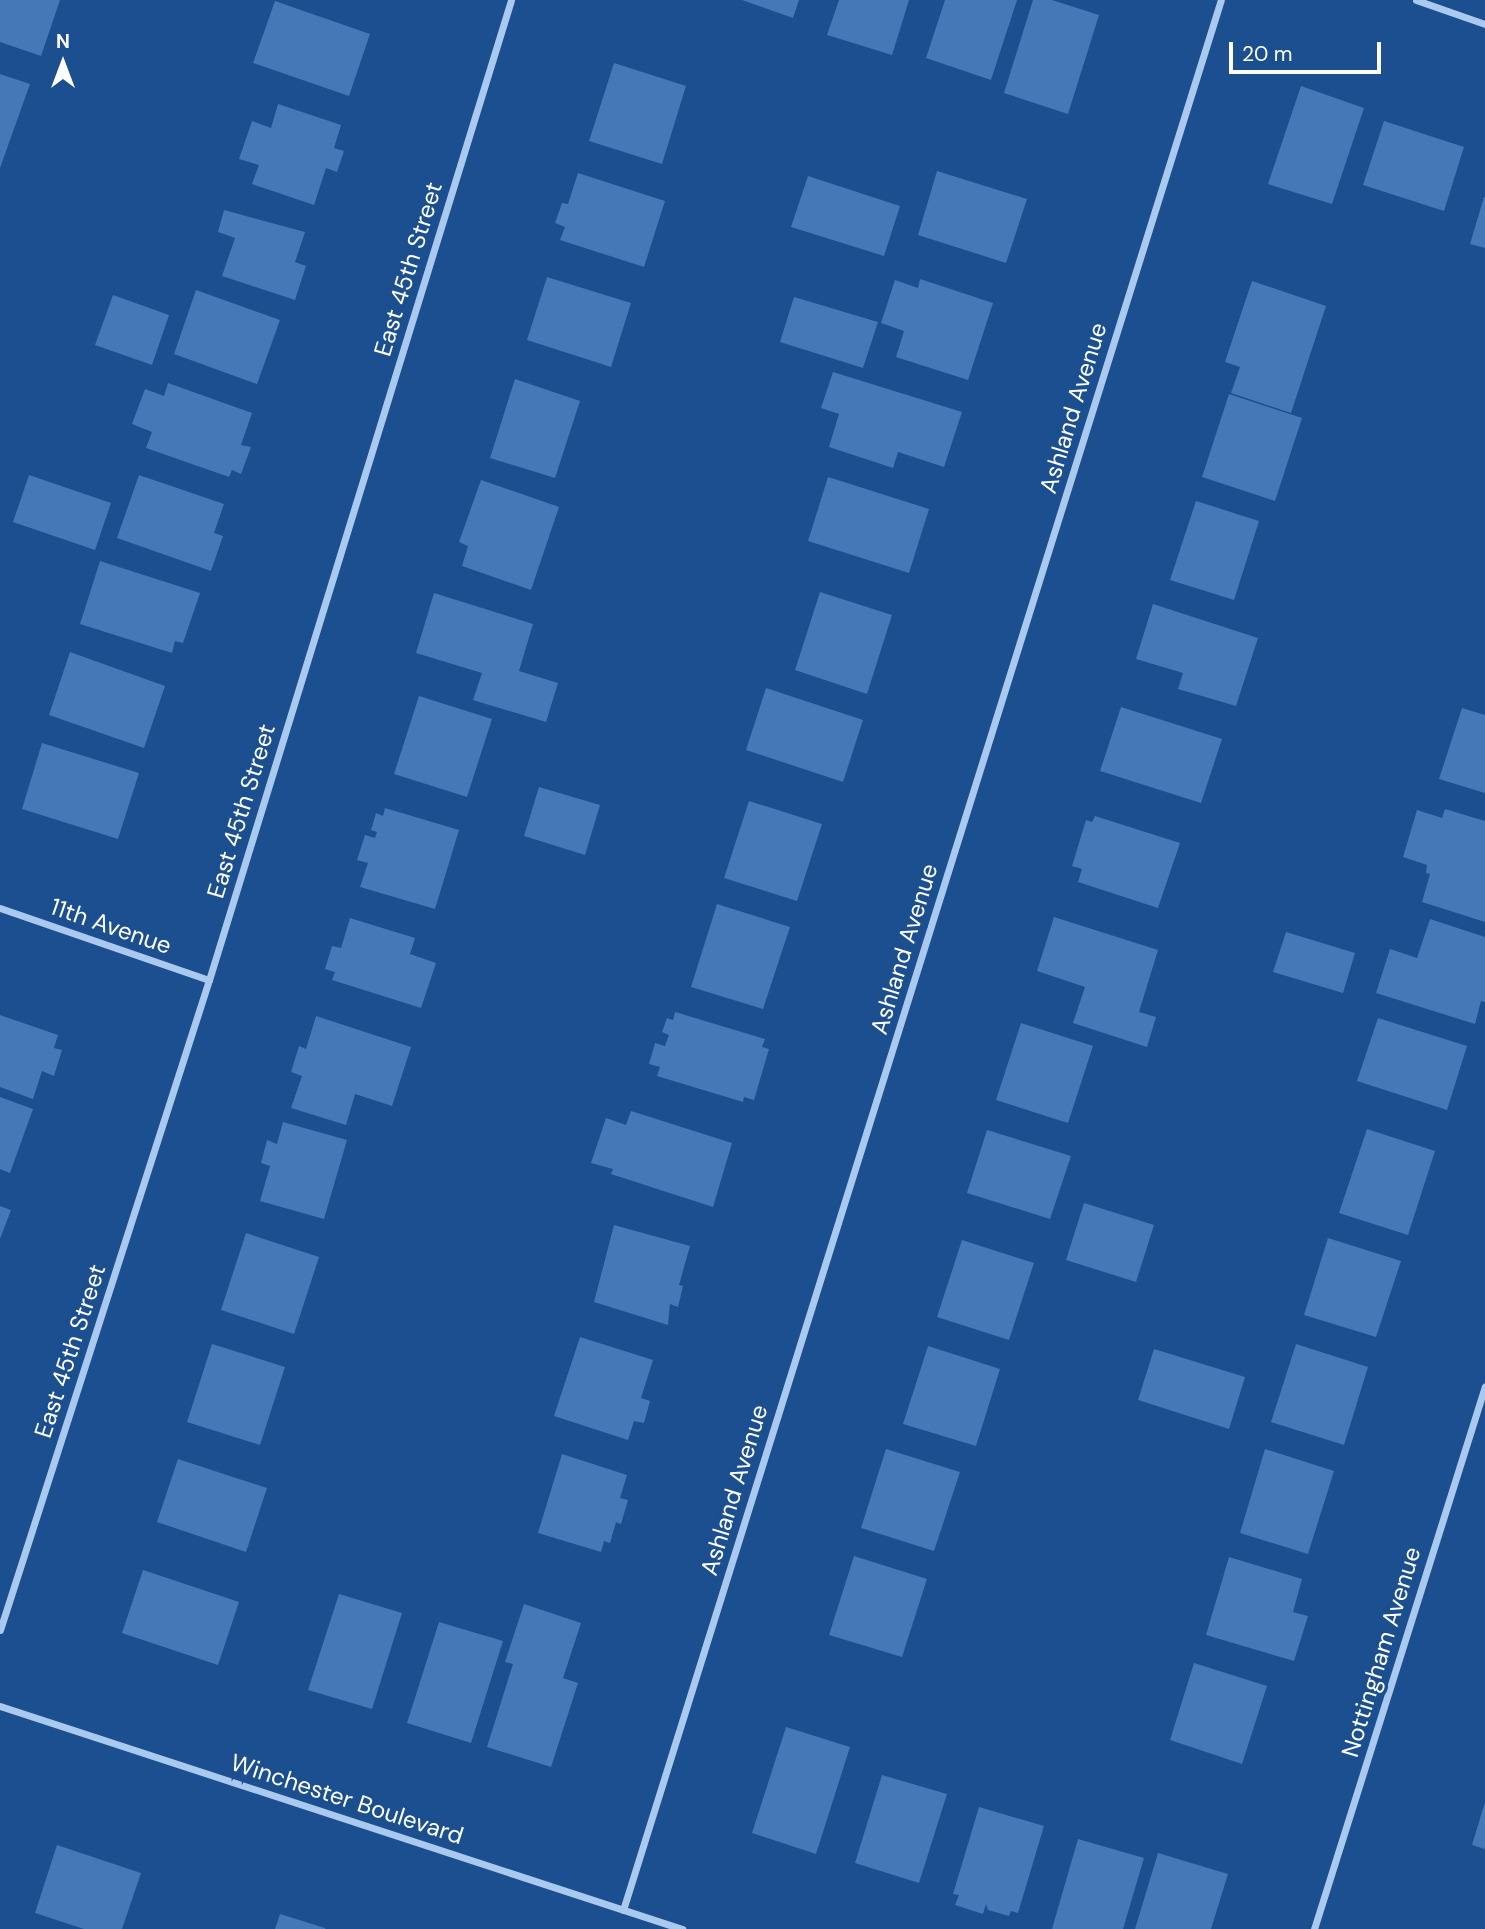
<!DOCTYPE html>
<style>
body{margin:0}
#map{position:relative;width:1485px;height:1929px;overflow:hidden;background:#1b4f8f;font-family:"DM Sans",sans-serif}
div>[style]{position:absolute}
.building>*{inset:0;background:#4478b7}
.minor>*{height:7px;margin:-3.5px;padding:0 3.5px;transform-origin:3.5px;border-radius:3.5px;background:#a9c9ee}
span{translate:-50% -50%;white-space:nowrap;text-align:center;line-height:1.15;-webkit-text-stroke:7px #1b4f8f;paint-order:stroke}
.street-label{font-size:24px;color:#fff}
.north{position:absolute;left:28px;top:28px;width:70px;height:70px;-webkit-text-stroke:5px #1b4f8f;paint-order:stroke;rotate:0deg;font-size:19px;font-weight:700;line-height:28px;text-align:center;color:#fff}
.north::after{content:'';display:block;margin:auto;width:24px;height:32px;background:#fff;clip-path:polygon(50% 0,100% 100%,50% 72%,0 100%)}
.scale{position:absolute;left:1229px;top:42px;width:152px;height:32px;box-sizing:border-box;border:4px solid #fff;border-top:0;padding-left:9px;font-size:21px;line-height:24px;white-space:nowrap;color:#fff;-webkit-text-stroke:5px #1b4f8f;paint-order:stroke}
</style>
<div id="map">
<div class="building">
<i style="clip-path:polygon(0 0,60px 0,41px 56px,0 42px)"></i>
<i style="clip-path:polygon(742px 0,799px 0,793px 18px)"></i>
<i style="clip-path:polygon(839px 0,909px 0,892px 55px,827px 35px)"></i>
<i style="clip-path:polygon(945px 0,1017px 0,991px 80px,926px 58px)"></i>
<i style="clip-path:polygon(1033px 0,1052px 0,1099px 15px,1068px 114px,1004px 93px)"></i>
<i style="clip-path:polygon(275px 1px,370px 34px,349px 96px,253px 63px)"></i>
<i style="clip-path:polygon(614px 63px,686px 86px,662px 164px,589px 141px)"></i>
<i style="clip-path:polygon(0 74px,30px 84px,0 168px)"></i>
<i style="clip-path:polygon(1301px 86px,1364px 108px,1332px 204px,1268px 184px)"></i>
<i style="clip-path:polygon(278px 104px,341px 125px,334px 148px,344px 151px,337px 172px,326px 168px,314px 205px,252px 184px,259px 165px,239px 159px,252px 121px,271px 128px)"></i>
<i style="clip-path:polygon(1384px 121px,1464px 147px,1444px 211px,1363px 185px)"></i>
<i style="clip-path:polygon(937px 171px,1027px 199px,1006px 263px,918px 235px)"></i>
<i style="clip-path:polygon(578px 173px,665px 201px,644px 267px,560px 240px,565px 227px,555px 223px,562px 203px,568px 204px)"></i>
<i style="clip-path:polygon(808px 176px,900px 206px,884px 256px,791px 227px)"></i>
<i style="clip-path:polygon(1484px 197px,1485px 197px,1485px 248px,1470px 244px)"></i>
<i style="clip-path:polygon(224px 210px,305px 232px,295px 262px,306px 266px,295px 300px,222px 276px,235px 238px,218px 232px)"></i>
<i style="clip-path:polygon(547px 277px,631px 303px,611px 367px,527px 340px)"></i>
<i style="clip-path:polygon(920px 279px,993px 303px,968px 380px,896px 357px,904px 331px,881px 323px,895px 280px,918px 288px)"></i>
<i style="clip-path:polygon(1252px 281px,1326px 306px,1291px 413px,1231px 393px,1240px 367px,1225px 362px)"></i>
<i style="clip-path:polygon(196px 290px,280px 320px,257px 384px,174px 354px)"></i>
<i style="clip-path:polygon(113px 295px,169px 315px,152px 365px,95px 345px)"></i>
<i style="clip-path:polygon(794px 297px,878px 322px,863px 368px,780px 342px)"></i>
<i style="clip-path:polygon(833px 372px,962px 412px,944px 467px,898px 452px,893px 468px,829px 447px,839px 414px,821px 408px)"></i>
<i style="clip-path:polygon(515px 379px,580px 401px,555px 478px,490px 458px)"></i>
<i style="clip-path:polygon(168px 383px,252px 413px,241px 445px,251px 447px,241px 474px,232px 470px,229px 477px,146px 448px,152px 432px,132px 424px,145px 389px,164px 396px)"></i>
<i style="clip-path:polygon(1229px 394px,1302px 418px,1275px 501px,1202px 477px)"></i>
<i style="clip-path:polygon(29px 475px,111px 503px,95px 550px,13px 522px)"></i>
<i style="clip-path:polygon(139px 475px,224px 504px,214px 533px,223px 536px,211px 571px,117px 538px)"></i>
<i style="clip-path:polygon(828px 477px,929px 509px,909px 573px,808px 541px)"></i>
<i style="clip-path:polygon(481px 480px,559px 507px,531px 590px,462px 566px,468px 546px,459px 542px)"></i>
<i style="clip-path:polygon(1196px 501px,1259px 521px,1234px 600px,1170px 580px)"></i>
<i style="clip-path:polygon(100px 561px,200px 593px,183px 643px,175px 641px,172px 653px,80px 624px)"></i>
<i style="clip-path:polygon(820px 592px,892px 615px,867px 694px,795px 670px)"></i>
<i style="clip-path:polygon(434px 593px,533px 624px,519px 671px,558px 683px,546px 722px,473px 700px,482px 673px,416px 653px)"></i>
<i style="clip-path:polygon(1153px 604px,1258px 638px,1236px 706px,1178px 689px,1183px 673px,1136px 659px)"></i>
<i style="clip-path:polygon(70px 652px,165px 686px,144px 748px,49px 715px)"></i>
<i style="clip-path:polygon(766px 688px,863px 720px,843px 782px,746px 750px)"></i>
<i style="clip-path:polygon(419px 696px,492px 719px,467px 797px,394px 774px)"></i>
<i style="clip-path:polygon(1121px 707px,1222px 739px,1201px 803px,1100px 771px)"></i>
<i style="clip-path:polygon(1462px 708px,1485px 715px,1485px 793px,1439px 779px)"></i>
<i style="clip-path:polygon(42px 743px,139px 773px,118px 839px,22px 809px)"></i>
<i style="clip-path:polygon(539px 787px,600px 805px,585px 855px,524px 836px)"></i>
<i style="clip-path:polygon(749px 801px,822px 824px,797px 901px,724px 878px)"></i>
<i style="clip-path:polygon(385px 808px,459px 830px,435px 909px,360px 887px,368px 863px,357px 860px,365px 835px,375px 838px,377px 832px,371px 830px,376px 813px,383px 816px)"></i>
<i style="clip-path:polygon(1445px 809px,1485px 821px,1485px 922px,1422px 902px,1430px 874px,1426px 873px,1427px 865px,1403px 857px,1417px 810px,1442px 818px)"></i>
<i style="clip-path:polygon(1095px 816px,1180px 843px,1158px 908px,1078px 882px,1082px 869px,1072px 866px,1086px 820px,1092px 822px)"></i>
<i style="clip-path:polygon(717px 904px,790px 927px,763px 1009px,691px 987px)"></i>
<i style="clip-path:polygon(1054px 917px,1158px 950px,1139px 1012px,1156px 1017px,1147px 1047px,1073px 1023px,1085px 987px,1037px 971px)"></i>
<i style="clip-path:polygon(350px 918px,415px 938px,410px 954px,436px 963px,421px 1008px,332px 980px,335px 972px,325px 969px,332px 946px,341px 948px)"></i>
<i style="clip-path:polygon(1430px 919px,1485px 937px,1485px 1002px,1481px 1001px,1475px 1024px,1376px 993px,1390px 949px,1417px 958px)"></i>
<i style="clip-path:polygon(1286px 932px,1355px 953px,1343px 993px,1273px 972px)"></i>
<i style="clip-path:polygon(675px 1012px,765px 1039px,762px 1047px,769px 1049px,754px 1100px,744px 1097px,743px 1102px,657px 1076px,660px 1067px,649px 1064px,655px 1043px,665px 1046px,669px 1035px,662px 1032px,667px 1018px,673px 1020px)"></i>
<i style="clip-path:polygon(0 1015px,58px 1035px,54px 1048px,62px 1050px,54px 1076px,42px 1071px,33px 1099px,0 1087px)"></i>
<i style="clip-path:polygon(316px 1016px,411px 1047px,392px 1106px,355px 1094px,346px 1125px,291px 1108px,302px 1076px,291px 1072px,299px 1046px,306px 1049px)"></i>
<i style="clip-path:polygon(1378px 1018px,1467px 1046px,1447px 1110px,1357px 1081px)"></i>
<i style="clip-path:polygon(1021px 1023px,1093px 1046px,1068px 1123px,996px 1100px)"></i>
<i style="clip-path:polygon(0 1097px,33px 1109px,10px 1173px,0 1169px)"></i>
<i style="clip-path:polygon(631px 1111px,732px 1143px,713px 1207px,611px 1174px,613px 1169px,591px 1163px,606px 1118px,626px 1125px)"></i>
<i style="clip-path:polygon(283px 1122px,347px 1140px,324px 1219px,260px 1201px,270px 1166px,261px 1163px,267px 1140px,277px 1144px)"></i>
<i style="clip-path:polygon(1367px 1129px,1435px 1151px,1408px 1235px,1339px 1213px)"></i>
<i style="clip-path:polygon(987px 1130px,1071px 1156px,1050px 1219px,967px 1193px)"></i>
<i style="clip-path:polygon(1084px 1203px,1154px 1225px,1136px 1282px,1066px 1260px)"></i>
<i style="clip-path:polygon(0 1206px,11px 1210px,0 1239px)"></i>
<i style="clip-path:polygon(614px 1225px,690px 1246px,679px 1285px,683px 1286px,678px 1307px,670px 1304px,668px 1325px,594px 1302px)"></i>
<i style="clip-path:polygon(246px 1233px,319px 1257px,294px 1334px,221px 1310px)"></i>
<i style="clip-path:polygon(1328px 1238px,1401px 1261px,1376px 1337px,1304px 1315px)"></i>
<i style="clip-path:polygon(962px 1240px,1034px 1263px,1009px 1340px,937px 1317px)"></i>
<i style="clip-path:polygon(580px 1337px,653px 1360px,641px 1398px,650px 1401px,644px 1423px,634px 1421px,628px 1440px,554px 1416px)"></i>
<i style="clip-path:polygon(212px 1344px,285px 1367px,260px 1445px,187px 1422px)"></i>
<i style="clip-path:polygon(1296px 1344px,1368px 1367px,1344px 1445px,1271px 1422px)"></i>
<i style="clip-path:polygon(928px 1346px,1000px 1369px,976px 1446px,903px 1424px)"></i>
<i style="clip-path:polygon(1154px 1349px,1245px 1377px,1229px 1429px,1138px 1400px)"></i>
<i style="clip-path:polygon(886px 1449px,960px 1472px,934px 1551px,861px 1528px)"></i>
<i style="clip-path:polygon(1265px 1449px,1334px 1471px,1308px 1554px,1240px 1533px)"></i>
<i style="clip-path:polygon(562px 1454px,627px 1475px,620px 1498px,628px 1500px,621px 1524px,616px 1522px,610px 1543px,604px 1541px,601px 1552px,538px 1533px)"></i>
<i style="clip-path:polygon(178px 1459px,267px 1488px,246px 1552px,157px 1522px)"></i>
<i style="clip-path:polygon(854px 1556px,927px 1579px,902px 1657px,829px 1635px)"></i>
<i style="clip-path:polygon(1229px 1557px,1302px 1579px,1293px 1612px,1308px 1616px,1294px 1661px,1206px 1635px)"></i>
<i style="clip-path:polygon(143px 1570px,239px 1602px,218px 1665px,122px 1633px)"></i>
<i style="clip-path:polygon(339px 1594px,402px 1613px,372px 1709px,308px 1690px)"></i>
<i style="clip-path:polygon(524px 1604px,581px 1623px,563px 1678px,578px 1683px,551px 1767px,487px 1747px,513px 1664px,505px 1662px)"></i>
<i style="clip-path:polygon(439px 1622px,503px 1641px,471px 1743px,407px 1723px)"></i>
<i style="clip-path:polygon(1194px 1663px,1267px 1686px,1242px 1764px,1170px 1740px)"></i>
<i style="clip-path:polygon(786px 1727px,850px 1747px,816px 1854px,752px 1833px)"></i>
<i style="clip-path:polygon(882px 1775px,947px 1794px,919px 1883px,855px 1863px)"></i>
<i style="clip-path:polygon(1485px 1802px,1485px 1849px,1472px 1845px)"></i>
<i style="clip-path:polygon(979px 1807px,1044px 1826px,1018px 1913px,1011px 1911px,1009px 1916px,988px 1910px,986px 1904px,983px 1914px,955px 1905px,959px 1895px,953px 1894px)"></i>
<i style="clip-path:polygon(1078px 1839px,1144px 1858px,1123px 1929px,1052px 1929px)"></i>
<i style="clip-path:polygon(57px 1845px,141px 1873px,122px 1929px,84px 1929px,35px 1913px)"></i>
<i style="clip-path:polygon(1158px 1853px,1228px 1874px,1211px 1929px,1135px 1929px)"></i>
<i style="clip-path:polygon(280px 1914px,325px 1928px,325px 1929px,275px 1929px)"></i>
</div>
<div class="minor">
<i style="left:1416px;top:0;width:73px;rotate:19.2deg"></i>
<i style="left:0;top:908px;width:221px;rotate:19deg"></i>
<i style="left:0;top:1630px;width:683px;rotate:-72.18deg"></i>
<i style="left:209px;top:980px;width:1025px;rotate:-72.87deg"></i>
<i style="left:0;top:1706px;width:718px;rotate:18.11deg"></i>
<i style="left:623px;top:1910px;width:2001px;rotate:-72.62deg"></i>
<i style="left:1314px;top:1929px;width:569px;rotate:-72.52deg"></i>
</div>
<div class="street-label">
<span style="left:408px;top:269px;rotate:-73deg">East 45th Street</span>
<span style="left:1073px;top:408px;rotate:-73deg">Ashland Avenue</span>
<span style="left:241px;top:811px;rotate:-73deg">East 45th Street</span>
<span style="left:111px;top:926px;rotate:19deg">11th Avenue</span>
<span style="left:904px;top:949px;rotate:-73deg">Ashland Avenue</span>
<span style="left:70px;top:1351px;rotate:-72deg">East 45th Street</span>
<span style="left:734px;top:1490px;rotate:-73deg">Ashland Avenue</span>
<span style="left:1381px;top:1652px;rotate:-73deg">Nottingham Avenue</span>
<span style="left:347px;top:1799px;rotate:18deg">Winchester Boulevard</span>
</div>
<div class="north">N</div>
<div class="scale">20 m</div>
</div>
